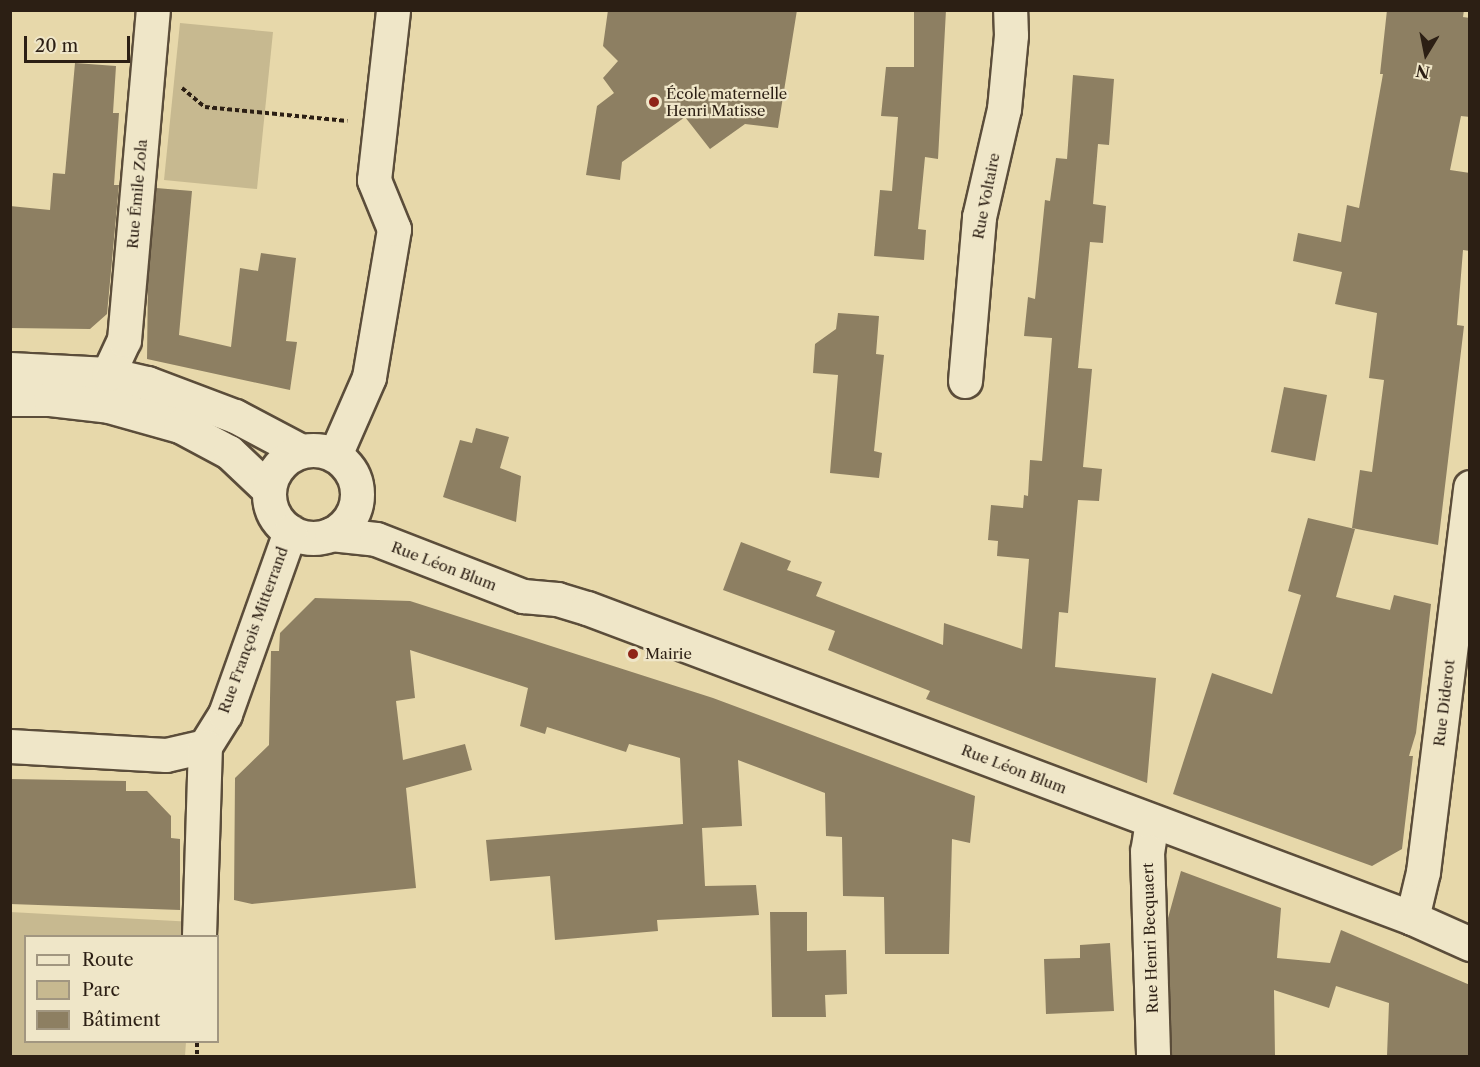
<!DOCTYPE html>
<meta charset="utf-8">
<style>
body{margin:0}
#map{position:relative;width:1480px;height:1067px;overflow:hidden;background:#e7d8aa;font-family:"Libre Caslon Text",serif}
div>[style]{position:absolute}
.green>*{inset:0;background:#c7b990}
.building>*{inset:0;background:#8d7f62}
.path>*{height:4px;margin-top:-2px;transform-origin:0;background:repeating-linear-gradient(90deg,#2c1f14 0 4.5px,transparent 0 7.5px)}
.roads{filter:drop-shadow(2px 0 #5b4d3a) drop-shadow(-2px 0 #5b4d3a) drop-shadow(0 2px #5b4d3a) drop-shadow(0 -2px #5b4d3a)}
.minor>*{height:33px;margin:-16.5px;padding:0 16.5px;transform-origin:16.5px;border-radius:16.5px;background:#efe6c8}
.minor>.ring{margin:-16.5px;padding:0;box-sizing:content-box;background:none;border:33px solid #efe6c8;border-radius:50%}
.dots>*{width:16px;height:16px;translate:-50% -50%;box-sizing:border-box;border:3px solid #efe6c8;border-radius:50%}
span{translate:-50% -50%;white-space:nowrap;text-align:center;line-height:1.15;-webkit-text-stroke:4.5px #efe6c8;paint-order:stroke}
.poi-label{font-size:15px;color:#2c1f14}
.left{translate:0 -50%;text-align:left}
.street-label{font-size:15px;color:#2c1f14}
.frame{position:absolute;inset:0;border:12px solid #2c1f14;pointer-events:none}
.legend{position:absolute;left:24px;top:935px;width:195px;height:108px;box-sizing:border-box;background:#efe6c8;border:2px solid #a19680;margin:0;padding:8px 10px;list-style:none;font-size:18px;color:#2c1f14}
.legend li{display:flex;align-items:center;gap:12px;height:30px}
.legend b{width:30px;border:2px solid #a19680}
.north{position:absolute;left:1396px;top:24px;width:60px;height:60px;-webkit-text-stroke:4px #efe6c8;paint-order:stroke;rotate:190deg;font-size:16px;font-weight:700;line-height:24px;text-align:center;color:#2c1f14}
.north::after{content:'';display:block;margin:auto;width:21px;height:27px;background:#2c1f14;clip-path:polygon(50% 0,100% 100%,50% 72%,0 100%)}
.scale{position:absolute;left:24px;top:36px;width:106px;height:27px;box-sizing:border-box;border:3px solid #2c1f14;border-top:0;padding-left:8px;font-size:18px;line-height:21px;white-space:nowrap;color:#2c1f14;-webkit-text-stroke:4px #efe6c8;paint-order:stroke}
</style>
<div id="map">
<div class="green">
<i style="clip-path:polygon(180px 23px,273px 32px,257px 189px,164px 180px)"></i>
<i style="clip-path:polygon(10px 912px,194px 922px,193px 936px,26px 936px,26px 1042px,186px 1042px,185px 1056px,11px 1056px)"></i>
</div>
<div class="building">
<i style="clip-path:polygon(608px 10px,797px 10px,778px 128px,745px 124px,710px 149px,685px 117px,622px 162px,620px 180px,586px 175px,597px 106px,614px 93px,603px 78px,618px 61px,603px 46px)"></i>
<i style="clip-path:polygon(914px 10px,946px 10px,938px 159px,925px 157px,918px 229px,926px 230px,924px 260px,874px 256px,880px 190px,892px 191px,898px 117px,881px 116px,886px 67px,914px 67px)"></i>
<i style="clip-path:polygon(1387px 10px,1464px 10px,1463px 17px,1470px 18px,1470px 117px,1461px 116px,1450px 170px,1470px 173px,1470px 251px,1463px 250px,1457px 325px,1464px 326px,1438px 545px,1352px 528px,1360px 470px,1372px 472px,1384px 380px,1369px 378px,1377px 313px,1335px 304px,1342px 272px,1293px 261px,1298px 233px,1341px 242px,1347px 205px,1359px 208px,1383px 74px,1380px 74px)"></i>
<i style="clip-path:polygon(75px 63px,116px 66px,113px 113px,119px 113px,114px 185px,119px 185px,107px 314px,90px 329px,10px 328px,10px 206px,50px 210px,53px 173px,65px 174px)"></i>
<i style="clip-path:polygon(1073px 75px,1114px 79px,1109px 145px,1098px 144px,1093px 204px,1106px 206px,1103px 243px,1090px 242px,1078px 368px,1092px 369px,1083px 467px,1102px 469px,1099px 501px,1078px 500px,1068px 613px,1059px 612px,1055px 667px,1156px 678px,1147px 783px,926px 699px,930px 691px,828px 650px,835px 631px,723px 590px,741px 542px,791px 561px,787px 570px,822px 582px,816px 596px,943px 645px,944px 623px,1022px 649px,1029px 559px,997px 556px,998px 541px,988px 540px,991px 505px,1023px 508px,1024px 495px,1028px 496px,1030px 460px,1042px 461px,1052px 338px,1024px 336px,1028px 297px,1035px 299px,1045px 200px,1050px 201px,1056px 158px,1067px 159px)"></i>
<i style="clip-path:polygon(156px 188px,192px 191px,179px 335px,231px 347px,240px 268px,258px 271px,261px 253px,296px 258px,286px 341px,297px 342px,290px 390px,147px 359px,148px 278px)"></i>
<i style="clip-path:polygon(838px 313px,879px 316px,876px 354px,884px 355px,874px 451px,882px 453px,879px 478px,830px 473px,838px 375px,813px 373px,815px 344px,836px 329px)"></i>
<i style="clip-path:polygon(1284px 387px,1327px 395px,1315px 461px,1271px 452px)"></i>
<i style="clip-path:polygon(476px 428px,509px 437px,500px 468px,521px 476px,516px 522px,443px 497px,460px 440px,472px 443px)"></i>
<i style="clip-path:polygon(1308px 518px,1355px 529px,1336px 597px,1390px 610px,1394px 595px,1431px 604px,1416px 733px,1409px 756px,1413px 756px,1402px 849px,1372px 866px,1173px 794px,1212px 673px,1272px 694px,1301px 595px,1288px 591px)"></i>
<i style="clip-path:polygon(315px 598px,410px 601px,713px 698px,975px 796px,970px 843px,952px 839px,949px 954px,885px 954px,884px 897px,843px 896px,842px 837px,826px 836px,825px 793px,738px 760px,742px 826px,702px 828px,705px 886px,756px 885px,759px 915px,657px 920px,658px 931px,555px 940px,550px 876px,490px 881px,486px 840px,683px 824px,680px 758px,629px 744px,626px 752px,547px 727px,545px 734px,520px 726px,528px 688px,410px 650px,415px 698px,396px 701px,403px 760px,465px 744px,472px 770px,406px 788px,416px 888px,252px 904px,234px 900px,235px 778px,269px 745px,271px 651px,279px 651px,280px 633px)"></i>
<i style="clip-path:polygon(10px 779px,126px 781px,126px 791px,147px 791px,171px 816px,171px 838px,180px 839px,180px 910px,10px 904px)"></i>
<i style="clip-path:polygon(1181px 871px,1281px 908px,1277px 958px,1330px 963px,1341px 930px,1470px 985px,1470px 1056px,1387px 1056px,1389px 1003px,1336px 986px,1329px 1008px,1274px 990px,1275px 1056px,1172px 1056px,1168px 918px)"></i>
<i style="clip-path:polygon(770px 912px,807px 912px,807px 951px,846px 950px,847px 994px,825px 995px,826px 1017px,772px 1017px)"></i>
<i style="clip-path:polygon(1110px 943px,1114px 1011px,1046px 1014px,1044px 959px,1080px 958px,1080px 945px)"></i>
</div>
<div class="path">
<i style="left:182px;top:88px;width:30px;rotate:40deg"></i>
<i style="left:205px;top:107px;width:143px;rotate:5.6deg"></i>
<i style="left:197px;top:1042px;width:14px;rotate:90deg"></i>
</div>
<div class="roads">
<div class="minor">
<i style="left:10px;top:369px;width:98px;rotate:2.9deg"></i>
<i style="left:108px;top:374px;width:40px;rotate:13deg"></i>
<i style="left:147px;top:383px;width:94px;rotate:20.6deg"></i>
<i style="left:235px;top:416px;width:75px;rotate:27.9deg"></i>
<i style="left:108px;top:374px;width:38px;rotate:-65deg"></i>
<i style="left:124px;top:340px;width:331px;rotate:-85deg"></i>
<i style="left:965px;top:381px;width:165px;rotate:-85.1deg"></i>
<i style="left:979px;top:217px;width:111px;rotate:-77deg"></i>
<i style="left:1004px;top:109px;width:74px;rotate:-84.6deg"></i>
<i style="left:1011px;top:35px;width:25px;rotate:-92deg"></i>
<i style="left:10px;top:399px;width:40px"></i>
<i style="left:50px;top:399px;width:59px;rotate:6.8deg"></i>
<i style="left:109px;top:406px;width:74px;rotate:15.7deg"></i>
<i style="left:180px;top:426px;width:55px;rotate:28deg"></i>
<i style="left:229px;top:452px;width:55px;rotate:43.5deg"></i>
<i class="ring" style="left:269px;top:450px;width:55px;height:55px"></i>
<i style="left:335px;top:455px;width:85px;rotate:-66.4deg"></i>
<i style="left:369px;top:377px;width:150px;rotate:-80.4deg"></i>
<i style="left:394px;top:229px;width:53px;rotate:-112.2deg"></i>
<i style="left:374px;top:180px;width:171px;rotate:-83.6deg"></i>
<i style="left:331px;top:534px;width:45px;rotate:6.3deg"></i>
<i style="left:376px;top:539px;width:158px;rotate:21.2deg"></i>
<i style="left:523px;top:596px;width:34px;rotate:5deg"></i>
<i style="left:557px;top:599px;width:31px;rotate:17deg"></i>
<i style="left:587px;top:608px;width:881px;rotate:20.59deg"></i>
<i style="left:1412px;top:918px;width:64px;rotate:24.1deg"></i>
<i style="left:10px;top:746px;width:156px;rotate:3.3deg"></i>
<i style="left:166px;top:755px;width:40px;rotate:-13deg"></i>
<i style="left:205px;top:746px;width:38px;rotate:-58deg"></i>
<i style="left:225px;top:714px;width:194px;rotate:-70.4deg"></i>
<i style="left:1152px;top:821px;width:30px;rotate:99deg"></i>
<i style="left:1147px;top:851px;width:205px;rotate:88.3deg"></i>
<i style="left:1412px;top:918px;width:47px;rotate:-76.6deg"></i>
<i style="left:1423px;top:872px;width:388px;rotate:-83deg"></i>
<i style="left:199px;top:936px;width:190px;rotate:-88.2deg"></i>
</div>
</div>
<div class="dots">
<i style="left:654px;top:102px;background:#8f2418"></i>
<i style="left:633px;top:654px;background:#8f2418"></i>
</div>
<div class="poi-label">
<span class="left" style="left:666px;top:102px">École maternelle<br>Henri Matisse</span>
<span class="left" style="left:645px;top:654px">Mairie</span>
</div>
<div class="street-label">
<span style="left:137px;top:194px;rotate:-85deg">Rue Émile Zola</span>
<span style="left:986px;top:196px;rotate:-79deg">Rue Voltaire</span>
<span style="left:444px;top:566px;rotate:21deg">Rue Léon Blum</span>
<span style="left:253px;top:630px;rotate:-70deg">Rue François Mitterrand</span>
<span style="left:1444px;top:703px;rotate:-83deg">Rue Diderot</span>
<span style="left:1014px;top:769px;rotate:21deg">Rue Léon Blum</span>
<span style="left:1150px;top:938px;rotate:-92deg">Rue Henri Becquaert</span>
</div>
<div class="frame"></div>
<ul class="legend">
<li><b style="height:8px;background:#efe6c8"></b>Route</li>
<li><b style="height:16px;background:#c7b990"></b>Parc</li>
<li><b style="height:16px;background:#8d7f62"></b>Bâtiment</li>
</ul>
<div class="north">N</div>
<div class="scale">20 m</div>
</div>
